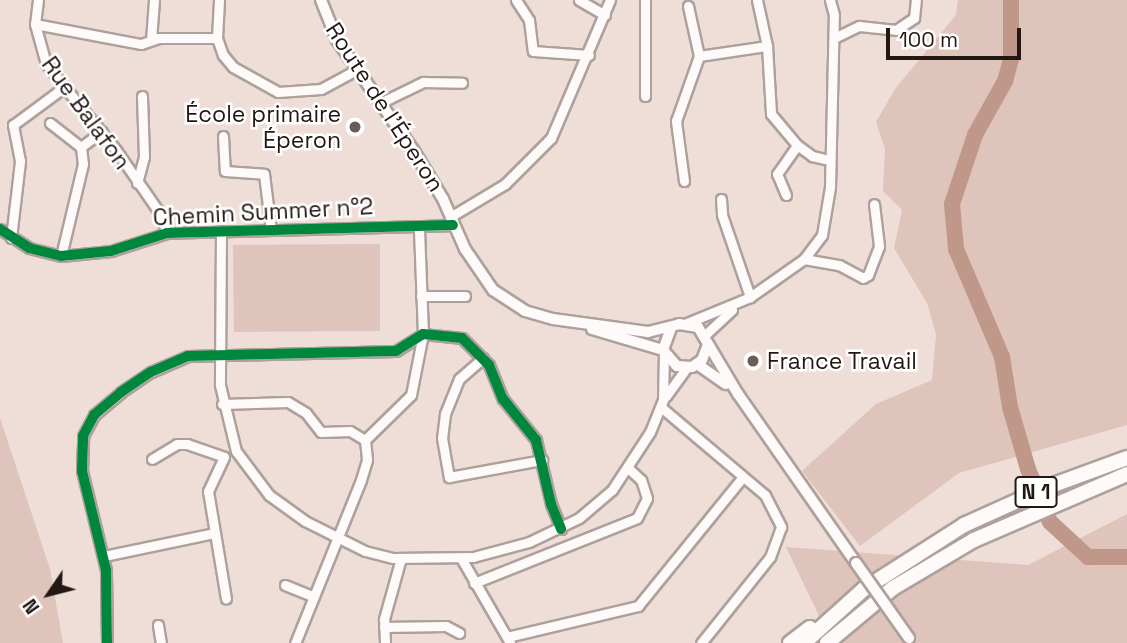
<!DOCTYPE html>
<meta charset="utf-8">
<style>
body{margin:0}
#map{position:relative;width:1127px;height:643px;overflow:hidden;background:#efded8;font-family:"Space Grotesk",sans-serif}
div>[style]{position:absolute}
.green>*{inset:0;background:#dec4ba}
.river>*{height:16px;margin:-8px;padding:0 8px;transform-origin:8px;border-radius:8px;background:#bf988a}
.roads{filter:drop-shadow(2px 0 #aea19c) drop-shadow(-2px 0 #aea19c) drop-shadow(0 2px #aea19c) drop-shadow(0 -2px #aea19c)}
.minor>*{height:9px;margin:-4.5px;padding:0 4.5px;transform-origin:4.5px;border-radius:4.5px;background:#fdfaf9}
.major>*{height:10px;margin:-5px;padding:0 5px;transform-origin:5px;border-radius:5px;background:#fdfaf9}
.highway>*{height:14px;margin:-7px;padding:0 7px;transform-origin:7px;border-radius:7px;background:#fdfaf9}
.bridges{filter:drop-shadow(2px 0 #aea19c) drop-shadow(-2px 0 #aea19c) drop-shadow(0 2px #aea19c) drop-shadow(0 -2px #aea19c)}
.major-bridge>*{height:10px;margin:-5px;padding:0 5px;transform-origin:5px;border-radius:5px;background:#fdfaf9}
.cycleway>*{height:10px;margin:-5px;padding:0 5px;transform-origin:5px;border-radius:5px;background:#00873e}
.dots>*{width:19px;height:19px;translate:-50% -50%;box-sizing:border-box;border:4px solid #fff;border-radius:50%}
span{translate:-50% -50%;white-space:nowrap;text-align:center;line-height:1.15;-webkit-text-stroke:5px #fff;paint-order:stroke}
.shield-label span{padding:2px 5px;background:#fff;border:2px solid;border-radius:5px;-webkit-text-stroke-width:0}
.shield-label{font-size:21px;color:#221713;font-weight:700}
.street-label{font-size:23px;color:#221713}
.poi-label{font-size:23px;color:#221713}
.right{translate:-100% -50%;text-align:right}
.left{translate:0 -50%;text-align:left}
.north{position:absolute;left:14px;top:559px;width:70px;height:70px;-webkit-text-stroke:5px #fff;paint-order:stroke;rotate:235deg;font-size:19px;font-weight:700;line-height:28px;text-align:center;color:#221713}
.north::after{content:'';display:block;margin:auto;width:24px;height:32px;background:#221713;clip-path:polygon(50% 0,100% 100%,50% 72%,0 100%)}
.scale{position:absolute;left:886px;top:28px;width:135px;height:32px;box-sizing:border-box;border:4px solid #221713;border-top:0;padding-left:9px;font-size:21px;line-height:24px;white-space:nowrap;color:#221713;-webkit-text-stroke:5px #fff;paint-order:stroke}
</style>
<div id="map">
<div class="green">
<i style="clip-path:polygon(958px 0,1127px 0,1127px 425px,959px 473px,860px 546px,802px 471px,876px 404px,932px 380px,936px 335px,927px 303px,894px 248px,902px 210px,883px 191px,885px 149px,876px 122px,895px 89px,956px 15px)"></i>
<i style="clip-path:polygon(380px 244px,380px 331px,234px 332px,233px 245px)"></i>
<i style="clip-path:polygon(0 418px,50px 569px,63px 643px,0 643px)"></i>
<i style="clip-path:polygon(1127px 514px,1127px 643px,832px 643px,786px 547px,1028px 565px)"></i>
</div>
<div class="river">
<i style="left:1011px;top:0;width:59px;rotate:90deg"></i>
<i style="left:1011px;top:59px;width:23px;rotate:105deg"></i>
<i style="left:1005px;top:81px;width:62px;rotate:119.1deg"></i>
<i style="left:975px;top:135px;width:73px;rotate:108.4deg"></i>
<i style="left:952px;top:204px;width:45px;rotate:84.9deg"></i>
<i style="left:956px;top:249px;width:117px;rotate:66.9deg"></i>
<i style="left:1002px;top:357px;width:51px;rotate:80.9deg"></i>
<i style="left:1010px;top:407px;width:65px;rotate:73.8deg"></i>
<i style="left:1028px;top:469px;width:57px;rotate:67.5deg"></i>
<i style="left:1050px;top:522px;width:52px;rotate:42.6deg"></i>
<i style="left:1088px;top:557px;width:39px"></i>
</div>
<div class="roads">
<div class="minor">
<i style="left:38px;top:0;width:24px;rotate:97deg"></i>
<i style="left:35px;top:24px;width:41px;rotate:74.6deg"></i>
<i style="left:46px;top:64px;width:111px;rotate:50.9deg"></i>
<i style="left:116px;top:150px;width:75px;rotate:55.3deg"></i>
<i style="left:159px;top:212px;width:22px;rotate:69deg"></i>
<i style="left:219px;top:0;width:38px;rotate:93deg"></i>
<i style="left:217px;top:38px;width:18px;rotate:71deg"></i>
<i style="left:223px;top:55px;width:16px;rotate:50deg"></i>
<i style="left:233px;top:67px;width:51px;rotate:29.1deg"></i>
<i style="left:278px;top:92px;width:43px;rotate:-4deg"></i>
<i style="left:321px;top:89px;width:42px;rotate:-28.4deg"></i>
<i style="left:516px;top:0;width:24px;rotate:57deg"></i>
<i style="left:529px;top:20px;width:31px;rotate:83deg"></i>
<i style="left:533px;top:51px;width:56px;rotate:4.1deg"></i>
<i style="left:579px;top:0;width:30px;rotate:30deg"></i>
<i style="left:645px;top:0;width:96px;rotate:90deg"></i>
<i style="left:757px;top:0;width:47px;rotate:77.7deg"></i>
<i style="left:767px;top:46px;width:68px;rotate:86.6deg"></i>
<i style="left:771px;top:114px;width:40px;rotate:50deg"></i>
<i style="left:797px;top:145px;width:19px;rotate:36deg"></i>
<i style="left:812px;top:156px;width:18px;rotate:13deg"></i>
<i style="left:688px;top:6px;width:51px;rotate:77.6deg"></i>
<i style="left:35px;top:24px;width:108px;rotate:10.7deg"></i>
<i style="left:141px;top:44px;width:18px;rotate:-19deg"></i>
<i style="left:158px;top:38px;width:59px"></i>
<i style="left:834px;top:38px;width:28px;rotate:-26deg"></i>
<i style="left:859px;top:26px;width:37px;rotate:6deg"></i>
<i style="left:896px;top:30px;width:22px;rotate:-34deg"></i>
<i style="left:914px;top:18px;width:18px;rotate:-84deg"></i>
<i style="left:151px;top:40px;width:40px;rotate:-85.7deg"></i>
<i style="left:382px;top:102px;width:46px;rotate:-26deg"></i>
<i style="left:423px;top:82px;width:39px;rotate:1deg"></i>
<i style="left:50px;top:123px;width:39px;rotate:38deg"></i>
<i style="left:223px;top:136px;width:35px;rotate:87deg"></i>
<i style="left:225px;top:171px;width:39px;rotate:4deg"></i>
<i style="left:264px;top:174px;width:56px;rotate:82.9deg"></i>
<i style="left:684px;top:181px;width:61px;rotate:-97.6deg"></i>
<i style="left:676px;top:121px;width:69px;rotate:-70.5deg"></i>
<i style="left:699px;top:56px;width:69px;rotate:-8.4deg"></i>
<i style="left:137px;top:183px;width:27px;rotate:-75deg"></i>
<i style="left:144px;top:157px;width:61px;rotate:-91.9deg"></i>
<i style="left:786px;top:195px;width:23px;rotate:-113deg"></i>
<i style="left:777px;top:174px;width:35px;rotate:-55deg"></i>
<i style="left:721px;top:199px;width:16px;rotate:86deg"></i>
<i style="left:722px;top:215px;width:87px;rotate:71.1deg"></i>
<i style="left:450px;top:217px;width:64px;rotate:-31deg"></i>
<i style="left:505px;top:184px;width:65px;rotate:-45deg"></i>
<i style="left:551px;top:138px;width:150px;rotate:-66.9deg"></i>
<i style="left:0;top:229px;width:35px;rotate:33deg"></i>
<i style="left:29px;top:248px;width:33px;rotate:14deg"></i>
<i style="left:61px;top:256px;width:50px;rotate:-5.7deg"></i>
<i style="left:111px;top:251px;width:59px;rotate:-17.8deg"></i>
<i style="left:167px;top:233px;width:286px;rotate:-1.6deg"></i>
<i style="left:221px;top:231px;width:154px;rotate:90.4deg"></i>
<i style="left:220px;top:385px;width:68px;rotate:76.4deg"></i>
<i style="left:236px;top:451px;width:55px;rotate:53.1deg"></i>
<i style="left:269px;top:495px;width:44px;rotate:35.8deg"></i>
<i style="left:305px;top:521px;width:67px;rotate:26.6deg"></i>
<i style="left:365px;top:551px;width:29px;rotate:14deg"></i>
<i style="left:393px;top:558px;width:80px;rotate:-0.7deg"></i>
<i style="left:473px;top:557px;width:58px;rotate:-15deg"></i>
<i style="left:529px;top:542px;width:55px;rotate:-25.6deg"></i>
<i style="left:579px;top:518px;width:43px;rotate:-40.3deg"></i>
<i style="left:612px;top:490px;width:69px;rotate:-56.8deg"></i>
<i style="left:650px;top:432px;width:35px;rotate:-68deg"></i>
<i style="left:663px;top:400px;width:48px;rotate:-88.8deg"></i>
<i style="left:11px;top:238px;width:78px;rotate:-83.3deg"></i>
<i style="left:20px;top:161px;width:37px;rotate:-101deg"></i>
<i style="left:13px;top:125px;width:62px;rotate:-36.5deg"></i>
<i style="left:61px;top:256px;width:95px;rotate:-76.6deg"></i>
<i style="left:83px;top:164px;width:17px;rotate:-97deg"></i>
<i style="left:81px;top:147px;width:26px;rotate:-37deg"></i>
<i style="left:804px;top:259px;width:36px;rotate:10deg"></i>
<i style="left:839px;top:265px;width:27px;rotate:28deg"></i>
<i style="left:863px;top:278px;width:6px;rotate:-31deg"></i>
<i style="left:868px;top:275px;width:31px;rotate:-69deg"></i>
<i style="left:879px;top:246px;width:42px;rotate:-96.8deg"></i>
<i style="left:421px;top:296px;width:44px"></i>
<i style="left:687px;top:323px;width:68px;rotate:-22.4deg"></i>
<i style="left:750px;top:297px;width:66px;rotate:-35.1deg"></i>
<i style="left:804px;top:259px;width:30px;rotate:-53deg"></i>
<i style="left:822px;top:235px;width:49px;rotate:-80.5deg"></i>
<i style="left:830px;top:187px;width:172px;rotate:-88.7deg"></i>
<i style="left:834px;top:15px;width:16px;rotate:-105deg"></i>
<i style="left:705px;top:335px;width:37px;rotate:-43deg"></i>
<i style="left:483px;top:358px;width:32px;rotate:139deg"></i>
<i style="left:459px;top:379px;width:38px;rotate:112deg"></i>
<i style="left:445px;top:414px;width:24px;rotate:97deg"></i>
<i style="left:442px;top:438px;width:40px;rotate:80deg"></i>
<i style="left:449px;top:477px;width:95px;rotate:-10.4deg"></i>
<i style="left:666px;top:396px;width:34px;rotate:-54deg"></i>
<i style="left:222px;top:404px;width:66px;rotate:-1.7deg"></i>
<i style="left:288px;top:402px;width:21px;rotate:31deg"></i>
<i style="left:306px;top:413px;width:24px;rotate:52deg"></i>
<i style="left:321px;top:432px;width:29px;rotate:-2deg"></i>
<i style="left:350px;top:431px;width:17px;rotate:31deg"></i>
<i style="left:365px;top:440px;width:20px;rotate:84deg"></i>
<i style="left:367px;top:460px;width:21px;rotate:107deg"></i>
<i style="left:361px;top:480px;width:176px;rotate:112deg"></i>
<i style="left:662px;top:408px;width:135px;rotate:40.2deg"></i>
<i style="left:765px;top:495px;width:36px;rotate:63deg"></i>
<i style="left:781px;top:527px;width:32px;rotate:110deg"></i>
<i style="left:770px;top:557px;width:110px;rotate:128.7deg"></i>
<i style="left:365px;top:440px;width:64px;rotate:-44.4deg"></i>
<i style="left:411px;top:395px;width:62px;rotate:-78.9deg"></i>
<i style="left:423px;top:334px;width:106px;rotate:-92.2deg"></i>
<i style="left:224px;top:457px;width:38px;rotate:115deg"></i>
<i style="left:208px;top:491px;width:109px;rotate:80.5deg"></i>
<i style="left:152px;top:459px;width:29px;rotate:-31deg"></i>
<i style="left:177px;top:444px;width:10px"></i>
<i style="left:187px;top:444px;width:39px;rotate:19deg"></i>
<i style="left:104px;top:556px;width:112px;rotate:-11.8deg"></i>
<i style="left:461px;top:558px;width:98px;rotate:60deg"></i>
<i style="left:474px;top:583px;width:175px;rotate:-21.7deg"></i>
<i style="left:637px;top:518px;width:22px;rotate:-63deg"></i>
<i style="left:647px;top:498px;width:19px;rotate:-108deg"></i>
<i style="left:641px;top:480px;width:16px;rotate:-137deg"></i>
<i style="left:285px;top:585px;width:31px;rotate:22deg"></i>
<i style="left:158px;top:625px;width:18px;rotate:81deg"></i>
<i style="left:384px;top:627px;width:62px;rotate:-0.9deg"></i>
<i style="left:446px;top:626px;width:15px;rotate:28deg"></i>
<i style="left:507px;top:637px;width:135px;rotate:-13.3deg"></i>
<i style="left:638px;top:606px;width:166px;rotate:-50.9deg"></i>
<i style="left:107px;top:643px;width:73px;rotate:-90.8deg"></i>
<i style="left:106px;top:570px;width:102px;rotate:-103.6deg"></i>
<i style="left:82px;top:471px;width:35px;rotate:-88deg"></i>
<i style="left:83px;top:436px;width:24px;rotate:-62deg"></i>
<i style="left:94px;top:415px;width:35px;rotate:-40deg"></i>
<i style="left:121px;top:392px;width:36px;rotate:-34deg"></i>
<i style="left:151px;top:372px;width:40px;rotate:-23.4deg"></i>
<i style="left:188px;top:356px;width:208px;rotate:-1.4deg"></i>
<i style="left:396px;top:351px;width:32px;rotate:-32deg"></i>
<i style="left:423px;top:334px;width:39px;rotate:6deg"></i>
<i style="left:462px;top:338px;width:38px;rotate:45deg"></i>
<i style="left:489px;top:365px;width:37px;rotate:68deg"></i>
<i style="left:503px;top:399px;width:53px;rotate:51.2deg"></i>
<i style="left:536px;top:440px;width:66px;rotate:76.8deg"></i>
<i style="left:551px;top:504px;width:27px;rotate:68deg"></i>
<i style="left:385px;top:643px;width:24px;rotate:-92deg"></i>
<i style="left:384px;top:619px;width:63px;rotate:-74.4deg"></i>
</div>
<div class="major">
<i style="left:321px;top:0;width:43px;rotate:68.2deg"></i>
<i style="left:337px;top:40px;width:135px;rotate:55.3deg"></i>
<i style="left:414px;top:151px;width:56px;rotate:58.9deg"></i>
<i style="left:443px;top:199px;width:55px;rotate:66.3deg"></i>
<i style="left:465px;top:249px;width:50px;rotate:55.7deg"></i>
<i style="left:493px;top:290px;width:38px;rotate:33deg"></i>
<i style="left:525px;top:311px;width:29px;rotate:16deg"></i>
<i style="left:553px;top:319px;width:96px;rotate:7.8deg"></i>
<i style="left:648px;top:332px;width:32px;rotate:-14deg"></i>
<i style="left:679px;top:324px;width:19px;rotate:9deg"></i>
<i style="left:698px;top:327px;width:78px;rotate:59.2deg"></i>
<i style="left:738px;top:394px;width:206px;rotate:55.1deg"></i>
<i style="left:671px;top:328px;width:23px;rotate:110deg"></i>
<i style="left:663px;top:350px;width:21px;rotate:49deg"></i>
<i style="left:677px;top:366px;width:15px;rotate:4deg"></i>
<i style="left:692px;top:367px;width:12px;rotate:-35deg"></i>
<i style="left:702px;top:360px;width:14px;rotate:-69deg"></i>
<i style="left:592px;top:329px;width:74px;rotate:16.5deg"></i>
<i style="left:697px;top:364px;width:35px;rotate:35deg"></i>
</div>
<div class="highway">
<i style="left:790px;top:643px;width:25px;rotate:-37deg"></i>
<i style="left:804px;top:643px;width:81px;rotate:-42deg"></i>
<i style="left:864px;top:589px;width:119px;rotate:-32.6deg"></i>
<i style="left:964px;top:525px;width:92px;rotate:-24.3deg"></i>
<i style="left:1048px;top:487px;width:84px;rotate:-20.2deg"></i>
<i style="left:827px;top:643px;width:86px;rotate:-39.8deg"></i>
<i style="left:893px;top:588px;width:94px;rotate:-30.7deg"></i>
<i style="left:974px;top:540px;width:167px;rotate:-23.3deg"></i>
</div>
</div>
<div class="bridges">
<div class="major-bridge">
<i style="left:856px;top:563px;width:92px;rotate:54.8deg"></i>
</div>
</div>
<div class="cycleway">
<i style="left:0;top:229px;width:35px;rotate:33deg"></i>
<i style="left:29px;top:248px;width:33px;rotate:14deg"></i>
<i style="left:61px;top:256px;width:50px;rotate:-5.7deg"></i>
<i style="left:111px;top:251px;width:59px;rotate:-17.8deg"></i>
<i style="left:167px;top:233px;width:286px;rotate:-1.6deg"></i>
<i style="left:107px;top:643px;width:73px;rotate:-90.8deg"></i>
<i style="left:106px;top:570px;width:102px;rotate:-103.6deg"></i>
<i style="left:82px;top:471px;width:35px;rotate:-88deg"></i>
<i style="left:83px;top:436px;width:24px;rotate:-62deg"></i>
<i style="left:94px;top:415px;width:35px;rotate:-40deg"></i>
<i style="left:121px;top:392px;width:36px;rotate:-34deg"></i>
<i style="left:151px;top:372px;width:40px;rotate:-23.4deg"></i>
<i style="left:188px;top:356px;width:208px;rotate:-1.4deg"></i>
<i style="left:396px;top:351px;width:32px;rotate:-32deg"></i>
<i style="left:423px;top:334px;width:39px;rotate:6deg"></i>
<i style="left:462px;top:338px;width:38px;rotate:45deg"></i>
<i style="left:489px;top:365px;width:37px;rotate:68deg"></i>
<i style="left:503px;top:399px;width:53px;rotate:51.2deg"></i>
<i style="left:536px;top:440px;width:66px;rotate:76.8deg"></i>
<i style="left:551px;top:504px;width:27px;rotate:68deg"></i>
</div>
<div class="dots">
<i style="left:355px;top:127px;background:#6a5d58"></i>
<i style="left:753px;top:361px;background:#6a5d58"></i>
</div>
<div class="shield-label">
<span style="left:1036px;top:492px">N 1</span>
</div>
<div class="street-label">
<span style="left:385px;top:107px;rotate:57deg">Route de l'Éperon</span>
<span style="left:86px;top:113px;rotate:54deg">Rue Balafon</span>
<span style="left:263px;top:212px;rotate:-3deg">Chemin Summer n°2</span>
</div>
<div class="poi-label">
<span class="right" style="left:341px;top:127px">École primaire<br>Éperon</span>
<span class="left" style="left:767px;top:361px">France Travail</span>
</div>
<div class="north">N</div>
<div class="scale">100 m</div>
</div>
